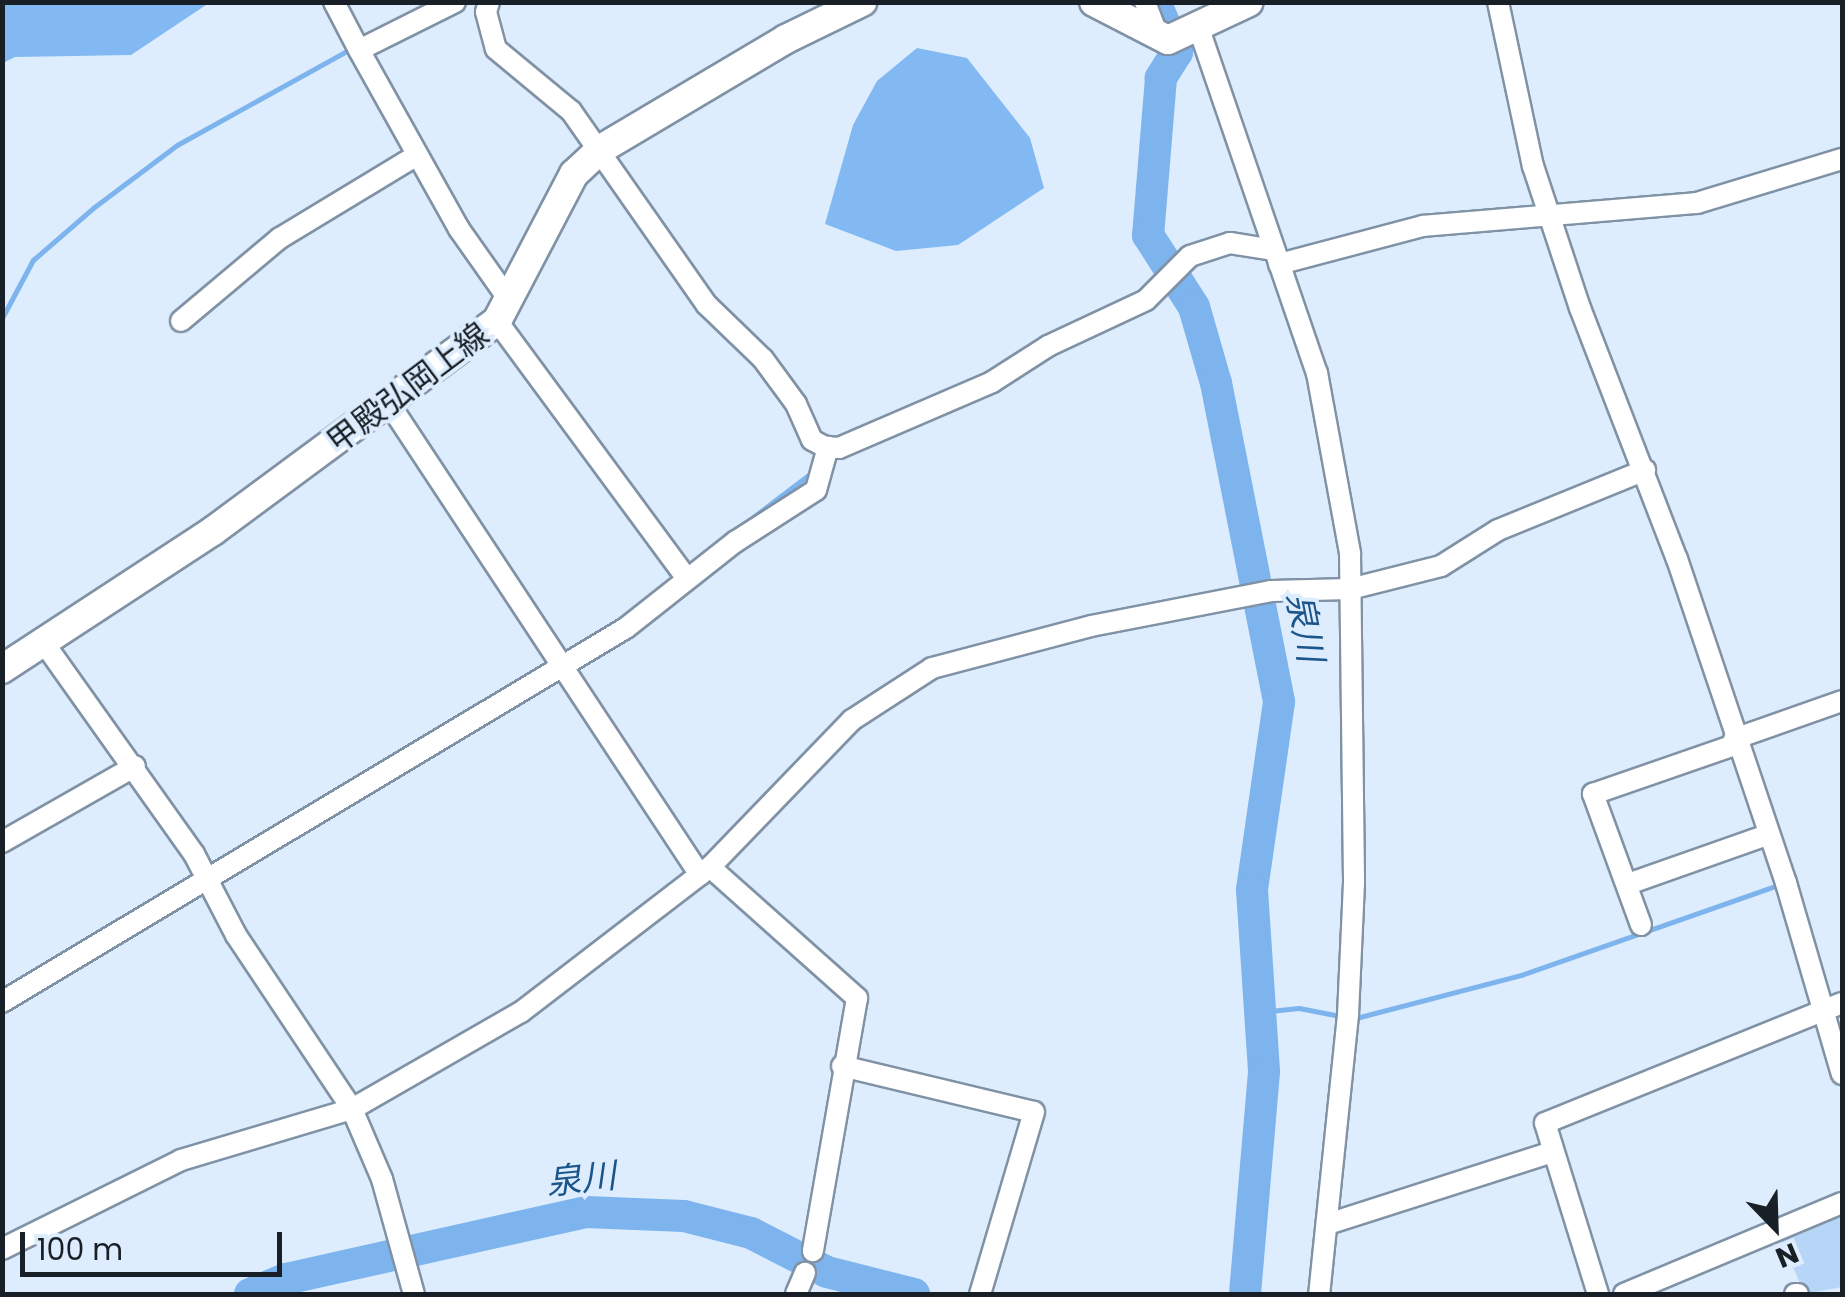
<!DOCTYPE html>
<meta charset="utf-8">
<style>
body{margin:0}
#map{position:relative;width:1845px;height:1297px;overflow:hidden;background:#ddedfd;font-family:Poppins,"Noto Sans JP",sans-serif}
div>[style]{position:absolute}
.green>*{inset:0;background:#b7d6f7}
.forest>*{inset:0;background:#82b9f2}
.stream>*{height:5px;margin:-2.5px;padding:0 2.5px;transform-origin:2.5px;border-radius:2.5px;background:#7db4ed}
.river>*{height:32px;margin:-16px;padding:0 16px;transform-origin:16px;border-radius:16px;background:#7db4ed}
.roads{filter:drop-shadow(2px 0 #8092a5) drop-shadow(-2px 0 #8092a5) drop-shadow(0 2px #8092a5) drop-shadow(0 -2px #8092a5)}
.street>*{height:20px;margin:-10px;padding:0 10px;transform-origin:10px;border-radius:10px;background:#fff}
.secondary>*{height:28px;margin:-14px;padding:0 14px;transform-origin:14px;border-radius:14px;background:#fff}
span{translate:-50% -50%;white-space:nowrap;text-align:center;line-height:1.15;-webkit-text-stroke:8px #ddedfd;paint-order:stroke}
.street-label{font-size:32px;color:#181f26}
.water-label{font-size:35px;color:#1b5589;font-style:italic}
.frame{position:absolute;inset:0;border:5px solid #181f26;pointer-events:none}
.north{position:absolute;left:1725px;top:1177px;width:100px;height:100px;-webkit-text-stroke:8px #ddedfd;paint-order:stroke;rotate:157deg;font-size:28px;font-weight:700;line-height:40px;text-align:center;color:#181f26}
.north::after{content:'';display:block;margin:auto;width:35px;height:45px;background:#181f26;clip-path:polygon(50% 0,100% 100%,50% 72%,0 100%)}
.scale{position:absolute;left:20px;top:1232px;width:262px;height:45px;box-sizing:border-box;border:5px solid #181f26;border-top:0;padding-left:12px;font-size:30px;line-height:35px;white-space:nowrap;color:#181f26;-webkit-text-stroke:8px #ddedfd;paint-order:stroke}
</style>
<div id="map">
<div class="green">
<i style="clip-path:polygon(1842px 1214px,1842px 1287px,1805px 1294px,1781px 1241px)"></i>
</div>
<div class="forest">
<i style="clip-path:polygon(3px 2px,209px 2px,209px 3px,131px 55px,15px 57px,3px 63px)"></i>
<i style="clip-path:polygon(917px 48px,967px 58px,1030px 138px,1044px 188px,958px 245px,896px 251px,825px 224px,853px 125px,877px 81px)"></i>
</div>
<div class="stream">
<i style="left:548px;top:80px;width:23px;rotate:40deg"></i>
<i style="left:2px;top:318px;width:66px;rotate:-61.9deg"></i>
<i style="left:33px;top:260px;width:79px;rotate:-40.9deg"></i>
<i style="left:93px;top:208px;width:105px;rotate:-36.9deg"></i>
<i style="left:177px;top:145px;width:202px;rotate:-29deg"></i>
<i style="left:690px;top:565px;width:152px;rotate:-37.2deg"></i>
<i style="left:1260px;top:1012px;width:39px;rotate:-6deg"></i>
<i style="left:1299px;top:1008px;width:47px;rotate:11.1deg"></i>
<i style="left:1356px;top:1018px;width:171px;rotate:-14.6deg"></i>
<i style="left:1521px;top:975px;width:266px;rotate:-19.3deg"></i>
</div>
<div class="river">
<i style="left:1155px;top:2px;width:55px;rotate:66.3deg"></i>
<i style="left:1177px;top:52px;width:31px;rotate:122deg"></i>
<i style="left:1161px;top:78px;width:158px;rotate:94.7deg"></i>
<i style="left:1148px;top:235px;width:85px;rotate:57.4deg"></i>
<i style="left:1194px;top:307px;width:79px;rotate:73.9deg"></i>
<i style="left:1216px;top:383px;width:325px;rotate:78.8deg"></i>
<i style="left:1279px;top:702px;width:190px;rotate:98.2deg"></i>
<i style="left:1252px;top:890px;width:182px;rotate:86.2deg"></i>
<i style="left:1264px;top:1072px;width:223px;rotate:94.9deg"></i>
<i style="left:250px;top:1294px;width:39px;rotate:-23deg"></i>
<i style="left:286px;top:1279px;width:307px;rotate:-12.6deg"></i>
<i style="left:586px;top:1212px;width:98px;rotate:2.3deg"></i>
<i style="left:684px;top:1216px;width:69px;rotate:14.2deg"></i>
<i style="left:751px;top:1233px;width:85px;rotate:27.2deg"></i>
<i style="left:827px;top:1272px;width:90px;rotate:14.2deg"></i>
</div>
<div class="roads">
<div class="street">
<i style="left:334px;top:2px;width:54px;rotate:62.5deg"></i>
<i style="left:455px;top:2px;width:107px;rotate:153.4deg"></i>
<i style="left:359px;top:50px;width:205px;rotate:60.8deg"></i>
<i style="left:459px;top:229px;width:87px;rotate:54.8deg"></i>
<i style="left:489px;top:2px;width:10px;rotate:107deg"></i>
<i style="left:486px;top:12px;width:38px;rotate:75deg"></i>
<i style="left:496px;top:49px;width:97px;rotate:39.6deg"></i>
<i style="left:571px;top:111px;width:236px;rotate:55deg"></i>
<i style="left:706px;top:304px;width:79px;rotate:44deg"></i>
<i style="left:763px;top:359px;width:56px;rotate:53.7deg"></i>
<i style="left:796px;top:404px;width:39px;rotate:66deg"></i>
<i style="left:812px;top:440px;width:15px;rotate:28deg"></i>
<i style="left:825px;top:447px;width:14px;rotate:4deg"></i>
<i style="left:839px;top:448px;width:167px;rotate:-23.3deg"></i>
<i style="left:992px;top:382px;width:67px;rotate:-32.7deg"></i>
<i style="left:1048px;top:346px;width:108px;rotate:-25.1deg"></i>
<i style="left:1146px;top:300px;width:62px;rotate:-45deg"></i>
<i style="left:1190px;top:256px;width:42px;rotate:-18deg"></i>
<i style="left:1230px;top:243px;width:45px;rotate:9deg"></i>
<i style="left:1145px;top:2px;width:39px;rotate:69deg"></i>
<i style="left:1498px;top:2px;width:168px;rotate:78deg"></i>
<i style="left:1533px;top:166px;width:150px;rotate:71.7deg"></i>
<i style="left:1580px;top:308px;width:269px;rotate:68.9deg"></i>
<i style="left:1677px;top:559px;width:342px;rotate:71.4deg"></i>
<i style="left:1786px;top:883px;width:199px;rotate:73.7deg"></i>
<i style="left:1199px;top:29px;width:364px;rotate:71.1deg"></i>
<i style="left:1317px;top:373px;width:183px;rotate:79.6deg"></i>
<i style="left:1350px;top:553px;width:330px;rotate:89.3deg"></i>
<i style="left:1354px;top:883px;width:132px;rotate:92.6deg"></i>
<i style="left:1348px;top:1015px;width:281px;rotate:95.9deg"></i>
<i style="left:1279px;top:264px;width:149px;rotate:-14.8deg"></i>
<i style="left:1423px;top:226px;width:275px;rotate:-4.8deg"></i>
<i style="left:1697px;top:203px;width:152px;rotate:-16.9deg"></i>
<i style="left:181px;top:321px;width:129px;rotate:-40deg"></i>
<i style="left:280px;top:238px;width:160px;rotate:-31.2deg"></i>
<i style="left:497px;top:321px;width:320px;rotate:53.6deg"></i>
<i style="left:390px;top:405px;width:563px;rotate:56.59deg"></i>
<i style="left:44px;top:643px;width:259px;rotate:54.6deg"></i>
<i style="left:194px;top:854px;width:91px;rotate:62.6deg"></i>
<i style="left:236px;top:935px;width:209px;rotate:56.3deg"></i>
<i style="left:352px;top:1109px;width:76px;rotate:66.8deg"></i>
<i style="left:382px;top:1179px;width:119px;rotate:74.5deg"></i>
<i style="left:1734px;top:739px;width:114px;rotate:-19.4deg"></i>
<i style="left:2px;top:842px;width:153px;rotate:-29.7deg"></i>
<i style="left:710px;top:867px;width:197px;rotate:41.7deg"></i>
<i style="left:857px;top:998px;width:257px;rotate:99.9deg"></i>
<i style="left:1628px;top:884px;width:147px;rotate:-19.4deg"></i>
<i style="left:1641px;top:925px;width:140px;rotate:-110.1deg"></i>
<i style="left:1593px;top:794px;width:152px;rotate:-19.1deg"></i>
<i style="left:2px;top:1002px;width:727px;rotate:-30.94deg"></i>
<i style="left:626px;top:628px;width:139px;rotate:-38.3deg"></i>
<i style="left:735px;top:542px;width:96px;rotate:-32.7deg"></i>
<i style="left:816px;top:490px;width:45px;rotate:-74.4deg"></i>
<i style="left:842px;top:1066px;width:197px;rotate:13.5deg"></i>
<i style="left:1034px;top:1112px;width:190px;rotate:106.5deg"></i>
<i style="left:1328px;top:1224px;width:235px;rotate:-17.8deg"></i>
<i style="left:2px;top:1249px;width:200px;rotate:-26.4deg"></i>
<i style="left:181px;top:1160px;width:178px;rotate:-16.6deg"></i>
<i style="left:352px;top:1109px;width:195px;rotate:-29.9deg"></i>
<i style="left:521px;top:1012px;width:238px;rotate:-37.5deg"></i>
<i style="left:710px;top:867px;width:204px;rotate:-46deg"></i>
<i style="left:852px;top:720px;width:95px;rotate:-33deg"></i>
<i style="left:932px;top:668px;width:164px;rotate:-14.8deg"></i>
<i style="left:1091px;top:626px;width:183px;rotate:-11deg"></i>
<i style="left:1271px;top:591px;width:79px;rotate:-1.5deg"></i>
<i style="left:1350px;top:589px;width:94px;rotate:-14.2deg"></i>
<i style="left:1441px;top:566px;width:67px;rotate:-32.3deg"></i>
<i style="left:1498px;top:530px;width:159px;rotate:-22.2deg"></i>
<i style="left:796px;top:1294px;width:23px;rotate:-67deg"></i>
<i style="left:1598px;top:1294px;width:179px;rotate:-107.2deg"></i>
<i style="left:1545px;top:1123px;width:320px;rotate:-22deg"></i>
<i style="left:1624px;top:1294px;width:236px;rotate:-22.7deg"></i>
<i style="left:1795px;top:1294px;width:3px"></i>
</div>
<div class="secondary">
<i style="left:1094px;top:2px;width:83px;rotate:27.2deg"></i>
<i style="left:1168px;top:40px;width:89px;rotate:-25.1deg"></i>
<i style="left:2px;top:669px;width:252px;rotate:-33.2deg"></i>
<i style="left:213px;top:531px;width:353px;rotate:-36.5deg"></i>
<i style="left:497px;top:321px;width:166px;rotate:-62.4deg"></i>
<i style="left:574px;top:174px;width:37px;rotate:-43deg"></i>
<i style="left:601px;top:149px;width:215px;rotate:-30.7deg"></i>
<i style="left:786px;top:39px;width:85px;rotate:-26deg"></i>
</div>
</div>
<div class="street-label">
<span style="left:408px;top:388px;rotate:-37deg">甲殿弘岡上線</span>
</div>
<div class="water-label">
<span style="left:1305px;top:627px;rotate:79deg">泉川</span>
<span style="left:581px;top:1179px;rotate:-6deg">泉川</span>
</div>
<div class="frame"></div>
<div class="north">N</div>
<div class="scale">100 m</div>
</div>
